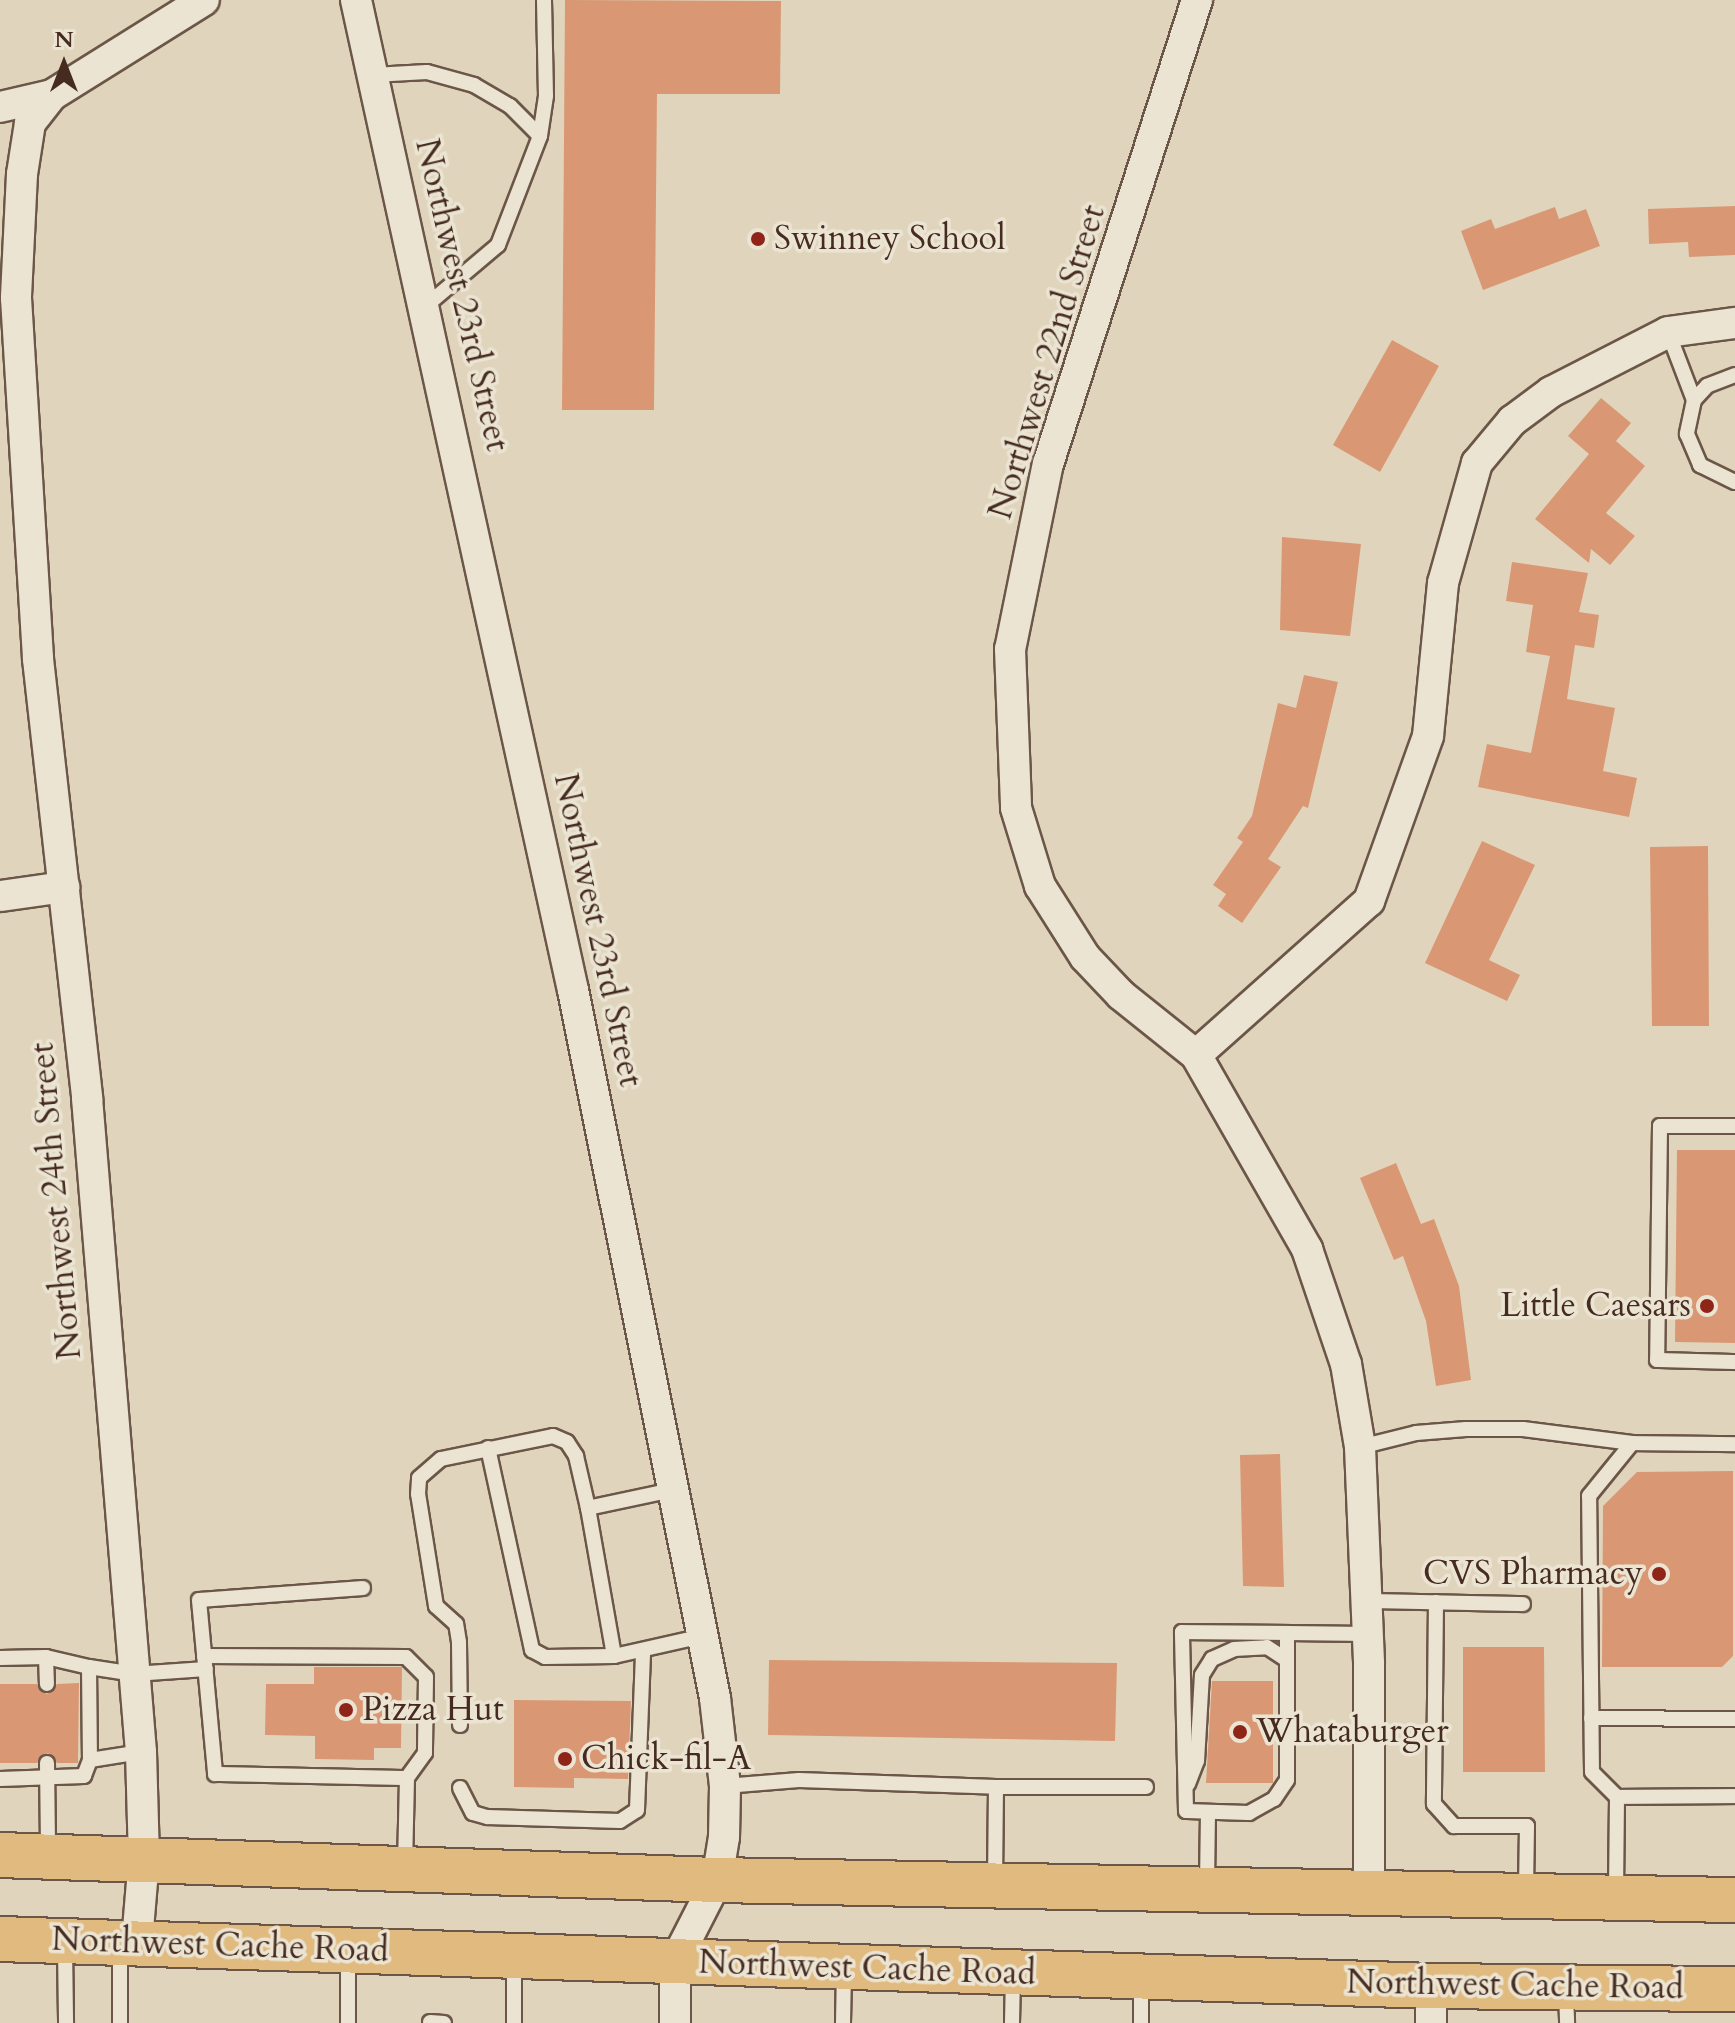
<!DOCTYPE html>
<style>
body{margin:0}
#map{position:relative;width:1735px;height:2023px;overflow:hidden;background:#e0d5bc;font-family:Cardo,serif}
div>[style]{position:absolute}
.building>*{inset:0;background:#d99873}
.roads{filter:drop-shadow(2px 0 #6c5647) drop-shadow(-2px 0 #6c5647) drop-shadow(0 2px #6c5647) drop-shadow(0 -2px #6c5647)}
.service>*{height:14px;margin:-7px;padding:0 7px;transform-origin:7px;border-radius:7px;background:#ebe4d3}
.minor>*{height:30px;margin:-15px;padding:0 15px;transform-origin:15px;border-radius:15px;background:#ebe4d3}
.primary>*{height:44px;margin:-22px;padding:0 22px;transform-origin:22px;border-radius:22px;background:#e0ba7e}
.dots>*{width:22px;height:22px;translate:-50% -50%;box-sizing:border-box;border:4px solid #ebe4d3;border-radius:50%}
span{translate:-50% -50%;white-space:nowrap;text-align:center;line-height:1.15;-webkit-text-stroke:7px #ebe4d3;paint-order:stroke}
.poi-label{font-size:34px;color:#462b20}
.left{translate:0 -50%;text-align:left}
.right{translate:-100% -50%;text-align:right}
.street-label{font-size:34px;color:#462b20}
.north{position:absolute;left:24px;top:24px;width:80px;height:80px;-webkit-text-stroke:6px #ebe4d3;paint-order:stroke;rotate:0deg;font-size:22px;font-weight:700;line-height:32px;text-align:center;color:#462b20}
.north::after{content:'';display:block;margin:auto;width:28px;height:36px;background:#462b20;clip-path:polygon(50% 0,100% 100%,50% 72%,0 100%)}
</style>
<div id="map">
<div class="building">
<i style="clip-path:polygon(565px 0,781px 1px,780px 94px,657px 94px,654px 410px,562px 410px)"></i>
<i style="clip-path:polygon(1735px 206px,1735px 255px,1689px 257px,1688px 242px,1649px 244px,1648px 209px)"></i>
<i style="clip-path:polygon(1555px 207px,1559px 219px,1586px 209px,1600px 246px,1483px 290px,1461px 231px,1491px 219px,1495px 229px)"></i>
<i style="clip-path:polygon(1392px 340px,1439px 366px,1380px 472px,1333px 445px)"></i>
<i style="clip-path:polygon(1601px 398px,1631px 423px,1616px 441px,1645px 466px,1606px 513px,1635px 536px,1610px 565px,1591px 549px,1589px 563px,1535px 519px,1589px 454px,1568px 436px)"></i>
<i style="clip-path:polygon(1282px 537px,1361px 544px,1350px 636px,1280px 630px)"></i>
<i style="clip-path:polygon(1512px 562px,1588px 573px,1579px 612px,1599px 615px,1594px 648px,1575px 645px,1567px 699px,1615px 708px,1603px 771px,1637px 778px,1629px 817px,1478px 787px,1487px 744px,1531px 753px,1550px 656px,1526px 652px,1533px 605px,1506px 601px)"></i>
<i style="clip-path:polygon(1304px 675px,1338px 682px,1308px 808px,1303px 806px,1268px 859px,1281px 867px,1242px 923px,1218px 906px,1226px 894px,1213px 885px,1243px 842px,1237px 838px,1252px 816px,1278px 703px,1296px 708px)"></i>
<i style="clip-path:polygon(1482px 841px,1535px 865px,1489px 960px,1520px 975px,1507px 1001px,1425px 963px)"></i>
<i style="clip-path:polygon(1708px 846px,1709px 1026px,1652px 1026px,1650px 847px)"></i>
<i style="clip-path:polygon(1677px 1150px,1735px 1150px,1735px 1343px,1675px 1342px)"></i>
<i style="clip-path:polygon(1396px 1163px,1421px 1224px,1434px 1219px,1459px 1286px,1471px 1380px,1436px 1386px,1426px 1321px,1403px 1256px,1394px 1260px,1360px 1178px)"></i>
<i style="clip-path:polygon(1280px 1454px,1284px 1587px,1243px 1586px,1240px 1455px)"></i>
<i style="clip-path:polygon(1733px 1471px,1733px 1656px,1722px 1667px,1602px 1667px,1603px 1506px,1637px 1472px)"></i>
<i style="clip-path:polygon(1463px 1647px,1544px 1647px,1545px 1772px,1463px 1772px)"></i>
<i style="clip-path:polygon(769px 1660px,1117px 1663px,1115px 1741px,768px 1735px)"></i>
<i style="clip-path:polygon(314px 1667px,402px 1667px,401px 1748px,374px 1748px,374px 1760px,315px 1759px,315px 1736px,265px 1735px,266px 1684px,314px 1684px)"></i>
<i style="clip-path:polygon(1212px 1681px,1273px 1681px,1273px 1783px,1206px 1783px)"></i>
<i style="clip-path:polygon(79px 1683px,78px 1763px,57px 1763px,48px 1753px,37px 1763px,0 1763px,0 1684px,37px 1684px,47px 1694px,57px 1684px)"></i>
<i style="clip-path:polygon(514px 1700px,631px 1701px,628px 1779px,574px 1778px,574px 1788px,514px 1787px)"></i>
</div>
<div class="roads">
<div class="service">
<i style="left:373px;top:75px;width:54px;rotate:-3.2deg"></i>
<i style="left:427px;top:72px;width:49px;rotate:15.5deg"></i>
<i style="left:474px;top:85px;width:42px;rotate:30.3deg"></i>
<i style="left:510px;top:106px;width:42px;rotate:45deg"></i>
<i style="left:540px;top:136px;width:117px;rotate:111.1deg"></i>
<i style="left:498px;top:245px;width:93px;rotate:139.8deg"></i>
<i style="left:540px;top:136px;width:40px;rotate:-81.5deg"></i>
<i style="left:546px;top:96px;width:96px;rotate:-91.2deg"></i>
<i style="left:1668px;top:332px;width:73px;rotate:69.1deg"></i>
<i style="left:1735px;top:375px;width:30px;rotate:159deg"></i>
<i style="left:1707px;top:386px;width:19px;rotate:133deg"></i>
<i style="left:1694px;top:400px;width:35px;rotate:102deg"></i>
<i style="left:1687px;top:434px;width:34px;rotate:67deg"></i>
<i style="left:1700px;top:465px;width:39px;rotate:26deg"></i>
<i style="left:1735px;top:1126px;width:75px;rotate:180deg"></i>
<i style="left:1660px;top:1126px;width:234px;rotate:90.7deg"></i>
<i style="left:1657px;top:1360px;width:78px;rotate:1.5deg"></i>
<i style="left:1360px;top:1447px;width:58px;rotate:-14deg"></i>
<i style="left:1416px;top:1433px;width:50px;rotate:-4.6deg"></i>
<i style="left:1466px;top:1429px;width:57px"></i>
<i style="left:1523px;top:1429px;width:110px;rotate:7.3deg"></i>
<i style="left:488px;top:1448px;width:207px;rotate:77.7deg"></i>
<i style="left:532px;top:1650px;width:15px;rotate:28deg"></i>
<i style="left:545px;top:1657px;width:69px;rotate:-0.8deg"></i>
<i style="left:614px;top:1656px;width:91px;rotate:-12.7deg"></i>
<i style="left:588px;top:1508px;width:87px;rotate:-12deg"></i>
<i style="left:363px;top:1588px;width:164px;rotate:175.8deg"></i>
<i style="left:199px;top:1600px;width:175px;rotate:84.7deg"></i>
<i style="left:215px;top:1774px;width:192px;rotate:1.2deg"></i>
<i style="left:1366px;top:1601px;width:157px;rotate:1.1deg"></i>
<i style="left:1436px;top:1602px;width:202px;rotate:90.6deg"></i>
<i style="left:1434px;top:1804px;width:30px;rotate:48deg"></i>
<i style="left:1454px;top:1826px;width:73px"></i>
<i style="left:1527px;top:1826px;width:67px;rotate:90.9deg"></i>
<i style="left:1182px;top:1632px;width:105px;rotate:0.5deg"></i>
<i style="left:1287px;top:1633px;width:147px;rotate:90deg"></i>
<i style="left:1287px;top:1780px;width:23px;rotate:124deg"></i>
<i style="left:1274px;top:1799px;width:29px;rotate:151deg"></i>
<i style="left:1249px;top:1813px;width:63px;rotate:-178.2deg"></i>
<i style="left:1186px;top:1811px;width:179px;rotate:-91.3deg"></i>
<i style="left:1287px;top:1633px;width:81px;rotate:0.7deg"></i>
<i style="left:204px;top:1656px;width:202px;rotate:0.3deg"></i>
<i style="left:406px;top:1657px;width:28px;rotate:45deg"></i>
<i style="left:426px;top:1677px;width:76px;rotate:90.8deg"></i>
<i style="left:425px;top:1753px;width:31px;rotate:126deg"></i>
<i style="left:407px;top:1778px;width:86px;rotate:91.3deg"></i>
<i style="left:46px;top:1657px;width:27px;rotate:88deg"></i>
<i style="left:0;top:1658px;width:46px;rotate:-1.2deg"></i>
<i style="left:46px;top:1657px;width:44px;rotate:13.1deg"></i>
<i style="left:89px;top:1667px;width:93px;rotate:89.4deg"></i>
<i style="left:90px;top:1760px;width:17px;rotate:111deg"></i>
<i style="left:84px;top:1776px;width:84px;rotate:178deg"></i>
<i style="left:89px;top:1667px;width:46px;rotate:8.8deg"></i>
<i style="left:134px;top:1674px;width:72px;rotate:-4deg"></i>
<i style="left:1591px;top:1718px;width:144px;rotate:0.4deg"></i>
<i style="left:460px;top:1725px;width:83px;rotate:-90.7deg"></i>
<i style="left:459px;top:1642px;width:18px;rotate:-99deg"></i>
<i style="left:456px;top:1624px;width:27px;rotate:-138deg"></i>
<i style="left:436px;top:1606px;width:113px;rotate:-99.1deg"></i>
<i style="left:418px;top:1494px;width:16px;rotate:-86deg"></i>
<i style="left:419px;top:1478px;width:29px;rotate:-41deg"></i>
<i style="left:441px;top:1459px;width:114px;rotate:-11.6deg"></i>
<i style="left:553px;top:1436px;width:15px;rotate:23deg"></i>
<i style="left:567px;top:1442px;width:17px;rotate:57deg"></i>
<i style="left:576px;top:1456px;width:53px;rotate:77deg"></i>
<i style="left:588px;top:1508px;width:150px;rotate:80deg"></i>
<i style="left:90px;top:1760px;width:52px;rotate:-8.9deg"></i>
<i style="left:47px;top:1763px;width:88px;rotate:89.3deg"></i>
<i style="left:1188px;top:1784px;width:25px;rotate:-69deg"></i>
<i style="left:1197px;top:1761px;width:86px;rotate:-86.7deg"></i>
<i style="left:1202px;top:1675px;width:19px;rotate:-58deg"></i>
<i style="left:1212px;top:1659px;width:24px;rotate:-24deg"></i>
<i style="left:1234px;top:1649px;width:33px;rotate:-3deg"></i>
<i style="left:1267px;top:1647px;width:24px;rotate:33deg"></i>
<i style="left:725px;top:1786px;width:74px;rotate:-4.6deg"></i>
<i style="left:799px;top:1780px;width:197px;rotate:2deg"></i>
<i style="left:460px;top:1788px;width:28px;rotate:63deg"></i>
<i style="left:473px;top:1813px;width:15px;rotate:16deg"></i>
<i style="left:487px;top:1817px;width:133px;rotate:1.7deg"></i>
<i style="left:620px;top:1821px;width:20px;rotate:-33deg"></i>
<i style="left:637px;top:1810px;width:157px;rotate:-87.8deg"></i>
<i style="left:1617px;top:1797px;width:35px;rotate:-135deg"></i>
<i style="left:1592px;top:1772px;width:276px;rotate:-90.6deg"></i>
<i style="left:1589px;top:1496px;width:68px;rotate:-50.9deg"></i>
<i style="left:1632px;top:1443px;width:103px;rotate:0.6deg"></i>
<i style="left:995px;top:1883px;width:96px;rotate:-89.4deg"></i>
<i style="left:996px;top:1787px;width:150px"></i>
<i style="left:1207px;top:1884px;width:71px;rotate:-89.2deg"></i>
<i style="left:1616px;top:1893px;width:96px;rotate:-89.4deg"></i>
<i style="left:1617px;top:1797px;width:118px;rotate:-0.5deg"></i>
<i style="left:65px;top:1947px;width:76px;rotate:89.2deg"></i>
<i style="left:514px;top:1960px;width:63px;rotate:90deg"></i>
<i style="left:1566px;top:1991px;width:32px;rotate:88deg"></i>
<i style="left:430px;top:2022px;width:14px;rotate:4deg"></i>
<i style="left:120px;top:2023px;width:74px;rotate:-90deg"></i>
<i style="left:348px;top:2023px;width:70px;rotate:-90deg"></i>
<i style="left:843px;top:2023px;width:53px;rotate:-88.9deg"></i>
<i style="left:1012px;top:2023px;width:48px;rotate:-88.8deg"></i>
<i style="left:1141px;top:2023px;width:43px;rotate:-90deg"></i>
</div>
<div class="minor">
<i style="left:356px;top:0;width:1014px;rotate:77.64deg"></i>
<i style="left:573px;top:990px;width:722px;rotate:78.66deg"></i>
<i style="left:715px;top:1698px;width:89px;rotate:83.5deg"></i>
<i style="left:725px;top:1786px;width:51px;rotate:91.1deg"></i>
<i style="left:724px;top:1837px;width:44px;rotate:99.2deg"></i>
<i style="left:717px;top:1880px;width:92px;rotate:117.1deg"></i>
<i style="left:675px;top:1962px;width:61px;rotate:90deg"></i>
<i style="left:1197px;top:0;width:486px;rotate:107.8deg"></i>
<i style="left:1048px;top:463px;width:190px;rotate:101.5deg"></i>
<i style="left:1010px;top:649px;width:159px;rotate:87.8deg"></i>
<i style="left:1016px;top:808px;width:82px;rotate:72.9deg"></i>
<i style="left:1040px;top:886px;width:84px;rotate:57.6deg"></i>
<i style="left:1085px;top:957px;width:52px;rotate:46.5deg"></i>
<i style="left:1121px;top:995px;width:96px;rotate:38.7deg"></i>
<i style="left:1196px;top:1055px;width:224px;rotate:60.2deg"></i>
<i style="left:1307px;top:1249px;width:121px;rotate:71.3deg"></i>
<i style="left:1346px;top:1364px;width:84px;rotate:80.4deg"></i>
<i style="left:1360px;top:1447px;width:217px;rotate:87.6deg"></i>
<i style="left:1369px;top:1664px;width:232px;rotate:90deg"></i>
<i style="left:52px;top:95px;width:36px;rotate:128deg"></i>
<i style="left:30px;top:123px;width:52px;rotate:98.9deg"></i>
<i style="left:22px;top:174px;width:124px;rotate:92.8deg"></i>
<i style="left:16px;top:298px;width:362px;rotate:86.5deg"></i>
<i style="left:38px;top:659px;width:442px;rotate:83.6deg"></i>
<i style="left:87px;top:1098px;width:656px;rotate:85.28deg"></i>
<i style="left:141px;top:1752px;width:106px;rotate:88.4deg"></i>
<i style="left:144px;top:1858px;width:83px;rotate:94.8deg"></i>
<i style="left:0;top:107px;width:53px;rotate:-13deg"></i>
<i style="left:52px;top:95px;width:179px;rotate:-32deg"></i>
<i style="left:0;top:896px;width:65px;rotate:-8deg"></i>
<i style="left:1196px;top:1055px;width:232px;rotate:-41.7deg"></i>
<i style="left:1369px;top:901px;width:175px;rotate:-70.3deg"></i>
<i style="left:1428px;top:736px;width:154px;rotate:-84.4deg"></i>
<i style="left:1443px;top:583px;width:125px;rotate:-74.2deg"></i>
<i style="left:1477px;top:463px;width:55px;rotate:-50.2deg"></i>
<i style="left:1512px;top:421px;width:49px;rotate:-36.6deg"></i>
<i style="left:1551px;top:392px;width:131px;rotate:-27.1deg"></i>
<i style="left:1668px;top:332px;width:68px;rotate:-7.7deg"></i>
<i style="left:1431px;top:2023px;width:37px;rotate:-90deg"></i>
</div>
<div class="primary">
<i style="left:0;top:1855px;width:717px;rotate:2deg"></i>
<i style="left:717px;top:1880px;width:1018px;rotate:1.13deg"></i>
<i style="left:0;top:1939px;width:1432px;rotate:1.88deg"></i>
<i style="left:1431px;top:1986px;width:304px;rotate:0.6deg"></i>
</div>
</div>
<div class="dots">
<i style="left:758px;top:239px;background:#8f2418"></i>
<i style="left:1707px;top:1306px;background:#8f2418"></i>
<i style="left:1659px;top:1574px;background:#8f2418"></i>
<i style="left:346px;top:1710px;background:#8f2418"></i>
<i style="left:1240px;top:1732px;background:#8f2418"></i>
<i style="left:565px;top:1759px;background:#8f2418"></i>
</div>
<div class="poi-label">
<span class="left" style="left:774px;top:239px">Swinney School</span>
<span class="right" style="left:1691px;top:1306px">Little Caesars</span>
<span class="right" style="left:1643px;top:1574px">CVS Pharmacy</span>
<span class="left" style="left:362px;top:1710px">Pizza Hut</span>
<span class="left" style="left:1256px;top:1732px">Whataburger</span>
<span class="left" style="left:581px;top:1759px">Chick-fil-A</span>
</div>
<div class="street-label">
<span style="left:462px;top:295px;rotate:77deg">Northwest 23rd Street</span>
<span style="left:1047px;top:362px;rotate:-73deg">Northwest 22nd Street</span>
<span style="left:598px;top:930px;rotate:78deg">Northwest 23rd Street</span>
<span style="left:56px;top:1201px;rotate:-95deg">Northwest 24th Street</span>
<span style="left:220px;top:1945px;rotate:2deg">Northwest Cache Road</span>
<span style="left:867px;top:1968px;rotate:2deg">Northwest Cache Road</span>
<span style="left:1515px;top:1985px;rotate:1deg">Northwest Cache Road</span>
</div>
<div class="north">N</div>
</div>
